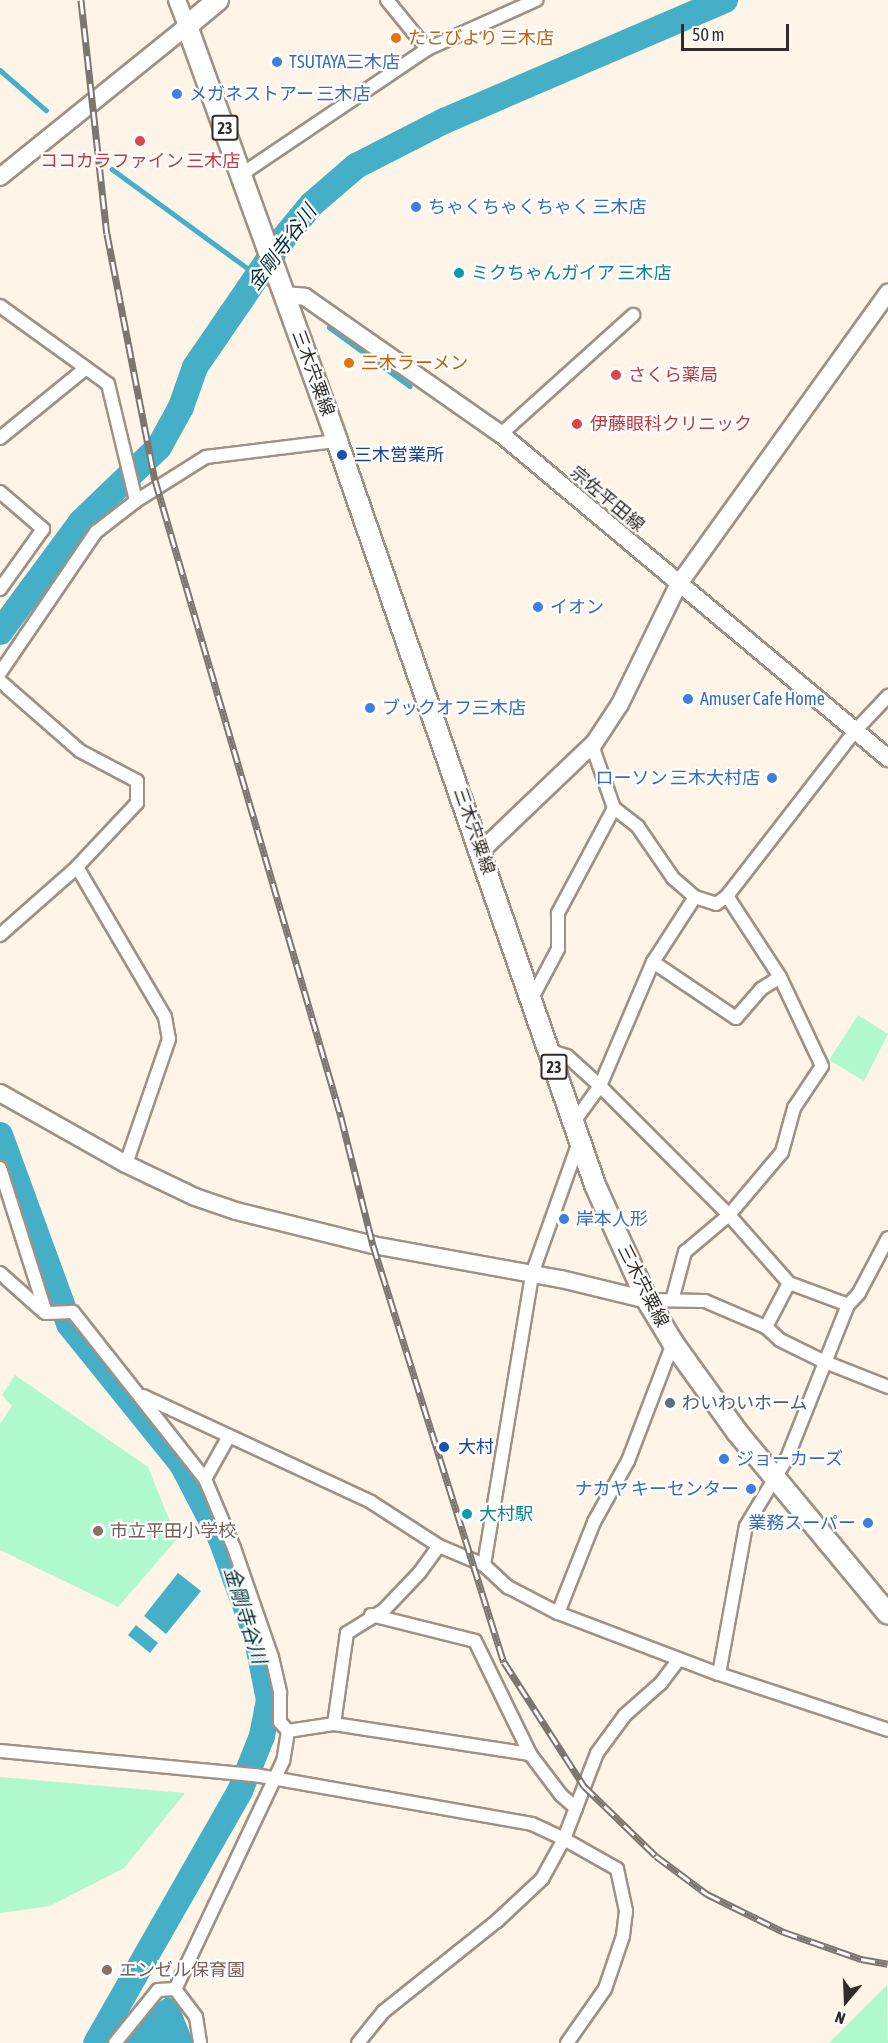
<!DOCTYPE html>
<meta charset="utf-8">
<style>
body{margin:0}
#map{position:relative;width:888px;height:2043px;overflow:hidden;background:#fef4e8;font-family:"Asap Condensed","Noto Sans JP",sans-serif}
div>[style]{position:absolute}
.green>*{inset:0;background:#b0f9ce}
.water>*{inset:0;background:#46afc8}
.stream>*{height:4.5px;margin:-2.25px;padding:0 2.25px;transform-origin:2.25px;border-radius:2.25px;background:#46afc8}
.river>*{height:26px;margin:-13px;padding:0 13px;transform-origin:13px;border-radius:13px;background:#46afc8}
.roads{filter:drop-shadow(2px 0 #9d9285) drop-shadow(-2px 0 #9d9285) drop-shadow(0 2px #9d9285) drop-shadow(0 -2px #9d9285)}
.street>*{height:12px;margin:-6px;padding:0 6px;transform-origin:6px;border-radius:6px;background:#fff}
.secondary>*{height:16px;margin:-8px;padding:0 8px;transform-origin:8px;border-radius:8px;background:#fff}
.primary>*{height:20px;margin:-10px;padding:0 10px;transform-origin:10px;border-radius:10px;background:#fff}
.rail>*{height:7px;margin-top:-3.5px;transform-origin:0;background:repeating-linear-gradient(90deg,#fff 0 14px,#7d766f 0 28px);box-sizing:border-box;border-block:2px solid #7d766f}
.dots>*{width:16px;height:16px;translate:-50% -50%;box-sizing:border-box;border:3px solid #fff;border-radius:50%}
span{translate:-50% -50%;white-space:nowrap;text-align:center;line-height:1.15;-webkit-text-stroke:4.5px #fff;paint-order:stroke}
.shield-label span{padding:2px 4px;background:#fff;border:2px solid;border-radius:4px;-webkit-text-stroke-width:0}
.shield-label{font-size:16px;color:#312c27;font-weight:700}
.food-label{font-size:18px;color:#c56008}
.left{translate:0 -50%;text-align:left}
.shop-label{font-size:18px;color:#366cbe}
.right{translate:-100% -50%;text-align:right}
.health-label{font-size:18px;color:#be3a42}
.culture-label{font-size:18px;color:#0d838f}
.street-label{font-size:18px;color:#312c27}
.transit-label{font-size:18px;color:#164399}
.service-label{font-size:18px;color:#4e5e75}
.education-label{font-size:18px;color:#785e54}
.water-label{font-size:20px;color:#002f3a;font-style:italic}
.north{position:absolute;left:816px;top:1971px;width:60px;height:60px;-webkit-text-stroke:4px #fff;paint-order:stroke;rotate:199deg;font-size:16px;font-weight:700;line-height:24px;text-align:center;color:#312c27}
.north::after{content:'';display:block;margin:auto;width:21px;height:27px;background:#312c27;clip-path:polygon(50% 0,100% 100%,50% 72%,0 100%)}
.scale{position:absolute;left:681px;top:24px;width:108px;height:27px;box-sizing:border-box;border:3px solid #312c27;border-top:0;padding-left:8px;font-size:18px;line-height:21px;white-space:nowrap;color:#312c27;-webkit-text-stroke:4px #fff;paint-order:stroke}
</style>
<div id="map">
<div class="green">
<i style="clip-path:polygon(858px 1015px,888px 1034px,864px 1081px,829px 1060px)"></i>
<i style="clip-path:polygon(15px 1375px,148px 1467px,177px 1539px,118px 1607px,0 1550px,0 1424px,12px 1406px,2px 1395px)"></i>
<i style="clip-path:polygon(0 1777px,185px 1793px,124px 1868px,50px 1906px,0 1913px)"></i>
<i style="clip-path:polygon(887px 1985px,888px 2043px,829px 2043px)"></i>
</div>
<div class="water">
<i style="clip-path:polygon(178px 1573px,201px 1591px,166px 1634px,144px 1616px)"></i>
<i style="clip-path:polygon(136px 1625px,158px 1643px,150px 1653px,128px 1635px)"></i>
<i style="clip-path:polygon(167px 1997px,177px 2001px,194px 2043px,126px 2043px,155px 2005px)"></i>
</div>
<div class="stream">
<i style="left:0;top:70px;width:61px;rotate:41deg"></i>
<i style="left:112px;top:169px;width:198px;rotate:36.2deg"></i>
<i style="left:329px;top:327px;width:100px;rotate:36.1deg"></i>
</div>
<div class="river">
<i style="left:0;top:632px;width:137px;rotate:-53.6deg"></i>
<i style="left:81px;top:522px;width:108px;rotate:-43.9deg"></i>
<i style="left:159px;top:447px;width:46px;rotate:-61.2deg"></i>
<i style="left:181px;top:407px;width:42px;rotate:-70.7deg"></i>
<i style="left:195px;top:367px;width:154px;rotate:-55.6deg"></i>
<i style="left:282px;top:240px;width:47px;rotate:-50.2deg"></i>
<i style="left:312px;top:204px;width:58px;rotate:-40.8deg"></i>
<i style="left:356px;top:166px;width:99px;rotate:-27.1deg"></i>
<i style="left:444px;top:121px;width:306px;rotate:-23.3deg"></i>
<i style="left:0;top:1135px;width:201px;rotate:69.9deg"></i>
<i style="left:69px;top:1324px;width:180px;rotate:51.1deg"></i>
<i style="left:182px;top:1464px;width:85px;rotate:62.5deg"></i>
<i style="left:221px;top:1539px;width:102px;rotate:70deg"></i>
<i style="left:256px;top:1635px;width:66px;rotate:78.7deg"></i>
<i style="left:269px;top:1700px;width:37px;rotate:101deg"></i>
<i style="left:262px;top:1736px;width:59px;rotate:111.8deg"></i>
<i style="left:240px;top:1791px;width:290px;rotate:119.7deg"></i>
</div>
<div class="roads">
<div class="street">
<i style="left:387px;top:0;width:63px;rotate:50.8deg"></i>
<i style="left:242px;top:174px;width:223px;rotate:-34deg"></i>
<i style="left:427px;top:49px;width:120px;rotate:-24.2deg"></i>
<i style="left:0;top:306px;width:133px;rotate:35.8deg"></i>
<i style="left:108px;top:384px;width:120px;rotate:76.5deg"></i>
<i style="left:501px;top:434px;width:178px;rotate:-42deg"></i>
<i style="left:0;top:438px;width:111px;rotate:-39.1deg"></i>
<i style="left:0;top:492px;width:57px;rotate:40.7deg"></i>
<i style="left:43px;top:529px;width:74px;rotate:125.6deg"></i>
<i style="left:0;top:673px;width:171px;rotate:-55.8deg"></i>
<i style="left:96px;top:532px;width:51px;rotate:-37.8deg"></i>
<i style="left:136px;top:501px;width:83px;rotate:-32.2deg"></i>
<i style="left:206px;top:457px;width:132px;rotate:-7deg"></i>
<i style="left:0;top:681px;width:106px;rotate:41.2deg"></i>
<i style="left:80px;top:751px;width:64px;rotate:27.8deg"></i>
<i style="left:137px;top:781px;width:22px;rotate:90deg"></i>
<i style="left:137px;top:803px;width:88px;rotate:133.2deg"></i>
<i style="left:77px;top:867px;width:174px;rotate:59.6deg"></i>
<i style="left:165px;top:1017px;width:22px;rotate:80deg"></i>
<i style="left:169px;top:1039px;width:132px;rotate:109deg"></i>
<i style="left:595px;top:742px;width:9px;rotate:96deg"></i>
<i style="left:594px;top:751px;width:60px;rotate:70.7deg"></i>
<i style="left:614px;top:808px;width:31px;rotate:38deg"></i>
<i style="left:638px;top:827px;width:62px;rotate:55.5deg"></i>
<i style="left:673px;top:878px;width:29px;rotate:41deg"></i>
<i style="left:695px;top:897px;width:22px;rotate:18deg"></i>
<i style="left:716px;top:904px;width:14px;rotate:-36deg"></i>
<i style="left:727px;top:896px;width:207px;rotate:-52.2deg"></i>
<i style="left:854px;top:732px;width:50px;rotate:-46.6deg"></i>
<i style="left:0;top:935px;width:103px;rotate:-41.4deg"></i>
<i style="left:653px;top:962px;width:100px;rotate:34deg"></i>
<i style="left:736px;top:1018px;width:38px;rotate:-49deg"></i>
<i style="left:761px;top:989px;width:22px;rotate:-32deg"></i>
<i style="left:531px;top:1000px;width:58px;rotate:-62.1deg"></i>
<i style="left:558px;top:949px;width:36px;rotate:-90deg"></i>
<i style="left:558px;top:913px;width:119px;rotate:-61.9deg"></i>
<i style="left:548px;top:1050px;width:20px;rotate:18deg"></i>
<i style="left:567px;top:1056px;width:45px;rotate:42.3deg"></i>
<i style="left:600px;top:1086px;width:182px;rotate:45deg"></i>
<i style="left:729px;top:1215px;width:91px;rotate:48.6deg"></i>
<i style="left:789px;top:1283px;width:50px;rotate:117.6deg"></i>
<i style="left:573px;top:1123px;width:46px;rotate:-53.9deg"></i>
<i style="left:600px;top:1086px;width:135px;rotate:-66.9deg"></i>
<i style="left:653px;top:962px;width:77px;rotate:-57.1deg"></i>
<i style="left:0;top:1168px;width:152px;rotate:72.4deg"></i>
<i style="left:46px;top:1313px;width:27px;rotate:-2deg"></i>
<i style="left:73px;top:1312px;width:213px;rotate:51.7deg"></i>
<i style="left:205px;top:1479px;width:75px;rotate:67.2deg"></i>
<i style="left:234px;top:1548px;width:115px;rotate:70.8deg"></i>
<i style="left:272px;top:1657px;width:37px;rotate:77deg"></i>
<i style="left:280px;top:1693px;width:29px;rotate:90deg"></i>
<i style="left:280px;top:1722px;width:12px;rotate:48deg"></i>
<i style="left:288px;top:1731px;width:30px;rotate:99deg"></i>
<i style="left:283px;top:1761px;width:252px;rotate:115.3deg"></i>
<i style="left:175px;top:1989px;width:35px;rotate:53deg"></i>
<i style="left:196px;top:2017px;width:26px;rotate:81deg"></i>
<i style="left:0;top:1273px;width:59px;rotate:41.6deg"></i>
<i style="left:789px;top:1283px;width:63px;rotate:20.4deg"></i>
<i style="left:673px;top:1297px;width:47px;rotate:-75.1deg"></i>
<i style="left:685px;top:1252px;width:57px;rotate:-40.1deg"></i>
<i style="left:729px;top:1215px;width:82px;rotate:-49.9deg"></i>
<i style="left:782px;top:1152px;width:46px;rotate:-74.7deg"></i>
<i style="left:794px;top:1108px;width:50px;rotate:-56.3deg"></i>
<i style="left:822px;top:1066px;width:98px;rotate:-115.3deg"></i>
<i style="left:780px;top:977px;width:97px;rotate:-123.2deg"></i>
<i style="left:647px;top:1300px;width:58px;rotate:1deg"></i>
<i style="left:705px;top:1301px;width:66px;rotate:23.1deg"></i>
<i style="left:766px;top:1327px;width:19px;rotate:43deg"></i>
<i style="left:780px;top:1340px;width:50px;rotate:26.1deg"></i>
<i style="left:825px;top:1362px;width:68px;rotate:21.6deg"></i>
<i style="left:143px;top:1396px;width:251px;rotate:24.9deg"></i>
<i style="left:371px;top:1502px;width:81px;rotate:32.9deg"></i>
<i style="left:439px;top:1546px;width:49px;rotate:22.9deg"></i>
<i style="left:484px;top:1565px;width:33px;rotate:43deg"></i>
<i style="left:508px;top:1587px;width:56px;rotate:27.5deg"></i>
<i style="left:558px;top:1613px;width:172px;rotate:20.8deg"></i>
<i style="left:719px;top:1674px;width:178px;rotate:18.3deg"></i>
<i style="left:205px;top:1479px;width:49px;rotate:-60.8deg"></i>
<i style="left:484px;top:1565px;width:295px;rotate:-80.6deg"></i>
<i style="left:532px;top:1274px;width:140px;rotate:-70.4deg"></i>
<i style="left:558px;top:1613px;width:98px;rotate:-68.4deg"></i>
<i style="left:594px;top:1522px;width:70px;rotate:-60.9deg"></i>
<i style="left:628px;top:1461px;width:126px;rotate:-69.1deg"></i>
<i style="left:371px;top:1615px;width:107px;rotate:14deg"></i>
<i style="left:475px;top:1641px;width:126px;rotate:64deg"></i>
<i style="left:530px;top:1754px;width:51px;rotate:52.9deg"></i>
<i style="left:561px;top:1795px;width:20px;rotate:41deg"></i>
<i style="left:719px;top:1674px;width:150px;rotate:-79.7deg"></i>
<i style="left:746px;top:1526px;width:79px;rotate:-58.9deg"></i>
<i style="left:787px;top:1458px;width:165px;rotate:-68.3deg"></i>
<i style="left:848px;top:1305px;width:16px;rotate:-47deg"></i>
<i style="left:859px;top:1293px;width:62px;rotate:-62.2deg"></i>
<i style="left:334px;top:1724px;width:198px;rotate:8.7deg"></i>
<i style="left:288px;top:1731px;width:47px;rotate:-8.7deg"></i>
<i style="left:334px;top:1724px;width:92px;rotate:-81.9deg"></i>
<i style="left:347px;top:1633px;width:44px;rotate:-31.9deg"></i>
<i style="left:384px;top:1610px;width:52px;rotate:-46.5deg"></i>
<i style="left:420px;top:1572px;width:32px;rotate:-54deg"></i>
<i style="left:0;top:1751px;width:256px;rotate:5.4deg"></i>
<i style="left:255px;top:1775px;width:281px;rotate:10deg"></i>
<i style="left:532px;top:1824px;width:35px;rotate:25deg"></i>
<i style="left:564px;top:1839px;width:61px;rotate:29.5deg"></i>
<i style="left:617px;top:1869px;width:43px;rotate:77.9deg"></i>
<i style="left:626px;top:1911px;width:25px;rotate:97deg"></i>
<i style="left:623px;top:1936px;width:56px;rotate:108.8deg"></i>
<i style="left:605px;top:1989px;width:66px;rotate:125.1deg"></i>
<i style="left:115px;top:2043px;width:68px;rotate:-50.9deg"></i>
<i style="left:158px;top:1990px;width:17px;rotate:-3deg"></i>
<i style="left:358px;top:2043px;width:40px;rotate:-51deg"></i>
<i style="left:383px;top:2012px;width:146px;rotate:-38.6deg"></i>
<i style="left:497px;top:1921px;width:62px;rotate:-43deg"></i>
<i style="left:542px;top:1879px;width:46px;rotate:-61.2deg"></i>
<i style="left:564px;top:1839px;width:92px;rotate:-69deg"></i>
<i style="left:597px;top:1753px;width:47px;rotate:-53.6deg"></i>
<i style="left:625px;top:1715px;width:48px;rotate:-41.6deg"></i>
<i style="left:661px;top:1683px;width:30px;rotate:-53deg"></i>
</div>
<div class="secondary">
<i style="left:0;top:177px;width:240px;rotate:-38.9deg"></i>
<i style="left:187px;top:26px;width:28px;rotate:-111deg"></i>
<i style="left:284px;top:295px;width:21px;rotate:5deg"></i>
<i style="left:305px;top:297px;width:239px;rotate:35deg"></i>
<i style="left:501px;top:434px;width:505px;rotate:39.94deg"></i>
<i style="left:481px;top:851px;width:158px;rotate:-43.7deg"></i>
<i style="left:595px;top:742px;width:45px;rotate:-56.7deg"></i>
<i style="left:620px;top:704px;width:132px;rotate:-64deg"></i>
<i style="left:678px;top:585px;width:360px;rotate:-54.3deg"></i>
<i style="left:0;top:1093px;width:145px;rotate:29.4deg"></i>
<i style="left:126px;top:1164px;width:76px;rotate:25.6deg"></i>
<i style="left:195px;top:1197px;width:43px;rotate:18.9deg"></i>
<i style="left:236px;top:1211px;width:141px;rotate:13.9deg"></i>
<i style="left:373px;top:1245px;width:191px;rotate:10.3deg"></i>
<i style="left:561px;top:1279px;width:89px;rotate:13.7deg"></i>
</div>
<div class="primary">
<i style="left:218px;top:0;width:40px;rotate:140deg"></i>
<i style="left:187px;top:26px;width:441px;rotate:70.1deg"></i>
<i style="left:337px;top:441px;width:787px;rotate:70.87deg"></i>
<i style="left:595px;top:1185px;width:126px;rotate:65.7deg"></i>
<i style="left:647px;top:1300px;width:50px;rotate:58.8deg"></i>
<i style="left:673px;top:1343px;width:110px;rotate:54.3deg"></i>
<i style="left:737px;top:1432px;width:236px;rotate:50.3deg"></i>
</div>
</div>
<div class="rail">
<i style="left:81px;top:0;width:235px;rotate:83.7deg"></i>
<i style="left:107px;top:234px;width:251px;rotate:79deg"></i>
<i style="left:155px;top:480px;width:664px;rotate:73.72deg"></i>
<i style="left:341px;top:1117px;width:132px;rotate:76deg"></i>
<i style="left:373px;top:1245px;width:437px;rotate:72.6deg"></i>
<i style="left:504px;top:1662px;width:148px;rotate:57.2deg"></i>
<i style="left:584px;top:1786px;width:100px;rotate:44.2deg"></i>
<i style="left:656px;top:1856px;width:64px;rotate:36.7deg"></i>
<i style="left:707px;top:1894px;width:86px;rotate:26.3deg"></i>
<i style="left:784px;top:1932px;width:82px;rotate:19.3deg"></i>
<i style="left:861px;top:1959px;width:27px;rotate:10deg"></i>
</div>
<div class="dots">
<i style="left:396px;top:38px;background:#e8710a"></i>
<i style="left:277px;top:62px;background:#3f7fe0"></i>
<i style="left:177px;top:94px;background:#3f7fe0"></i>
<i style="left:140px;top:141px;background:#e0444e"></i>
<i style="left:416px;top:207px;background:#3f7fe0"></i>
<i style="left:459px;top:273px;background:#0f9aa8"></i>
<i style="left:349px;top:363px;background:#e8710a"></i>
<i style="left:616px;top:375px;background:#e0444e"></i>
<i style="left:577px;top:424px;background:#e0444e"></i>
<i style="left:342px;top:455px;background:#1a4fb4"></i>
<i style="left:538px;top:607px;background:#3f7fe0"></i>
<i style="left:688px;top:699px;background:#3f7fe0"></i>
<i style="left:370px;top:708px;background:#3f7fe0"></i>
<i style="left:772px;top:778px;background:#3f7fe0"></i>
<i style="left:564px;top:1219px;background:#3f7fe0"></i>
<i style="left:670px;top:1403px;background:#5c6f8a"></i>
<i style="left:444px;top:1447px;background:#1a4fb4"></i>
<i style="left:724px;top:1459px;background:#3f7fe0"></i>
<i style="left:751px;top:1489px;background:#3f7fe0"></i>
<i style="left:467px;top:1514px;background:#0f9aa8"></i>
<i style="left:868px;top:1523px;background:#3f7fe0"></i>
<i style="left:98px;top:1531px;background:#8d6e63"></i>
<i style="left:107px;top:1970px;background:#8d6e63"></i>
</div>
<div class="shield-label">
<span style="left:225px;top:128px">23</span>
<span style="left:554px;top:1067px">23</span>
</div>
<div class="food-label">
<span class="left" style="left:408px;top:38px">たこびより 三木店</span>
<span class="left" style="left:361px;top:363px">三木ラーメン</span>
</div>
<div class="shop-label">
<span class="left" style="left:289px;top:62px">TSUTAYA三木店</span>
<span class="left" style="left:189px;top:94px">メガネストアー 三木店</span>
<span class="left" style="left:428px;top:207px">ちゃくちゃくちゃく 三木店</span>
<span class="left" style="left:550px;top:607px">イオン</span>
<span class="left" style="left:700px;top:699px">Amuser Cafe Home</span>
<span class="left" style="left:382px;top:708px">ブックオフ三木店</span>
<span class="right" style="left:760px;top:778px">ローソン 三木大村店</span>
<span class="left" style="left:576px;top:1219px">岸本人形</span>
<span class="left" style="left:736px;top:1459px">ジョーカーズ</span>
<span class="right" style="left:739px;top:1489px">ナカヤ キーセンター</span>
<span class="right" style="left:856px;top:1523px">業務スーパー</span>
</div>
<div class="health-label">
<span style="left:140px;top:161px">ココカラファイン 三木店</span>
<span class="left" style="left:628px;top:375px">さくら薬局</span>
<span class="left" style="left:590px;top:424px">伊藤眼科クリニック</span>
</div>
<div class="culture-label">
<span class="left" style="left:471px;top:273px">ミクちゃんガイア 三木店</span>
<span class="left" style="left:479px;top:1514px">大村駅</span>
</div>
<div class="street-label">
<span style="left:313px;top:373px;rotate:70deg">三木宍粟線</span>
<span style="left:607px;top:499px;rotate:40deg">宗佐平田線</span>
<span style="left:474px;top:831px;rotate:71deg">三木宍粟線</span>
<span style="left:643px;top:1286px;rotate:63deg">三木宍粟線</span>
</div>
<div class="transit-label">
<span class="left" style="left:354px;top:455px">三木営業所</span>
<span class="left" style="left:458px;top:1447px">大村</span>
</div>
<div class="service-label">
<span class="left" style="left:682px;top:1403px">わいわいホーム</span>
</div>
<div class="education-label">
<span class="left" style="left:110px;top:1531px">市立平田小学校</span>
<span class="left" style="left:119px;top:1970px">エンゼル保育園</span>
</div>
<div class="water-label">
<span style="left:281px;top:247px;rotate:-53deg">金剛寺谷川</span>
<span style="left:246px;top:1615px;rotate:73deg">金剛寺谷川</span>
</div>
<div class="north">N</div>
<div class="scale">50 m</div>
</div>
